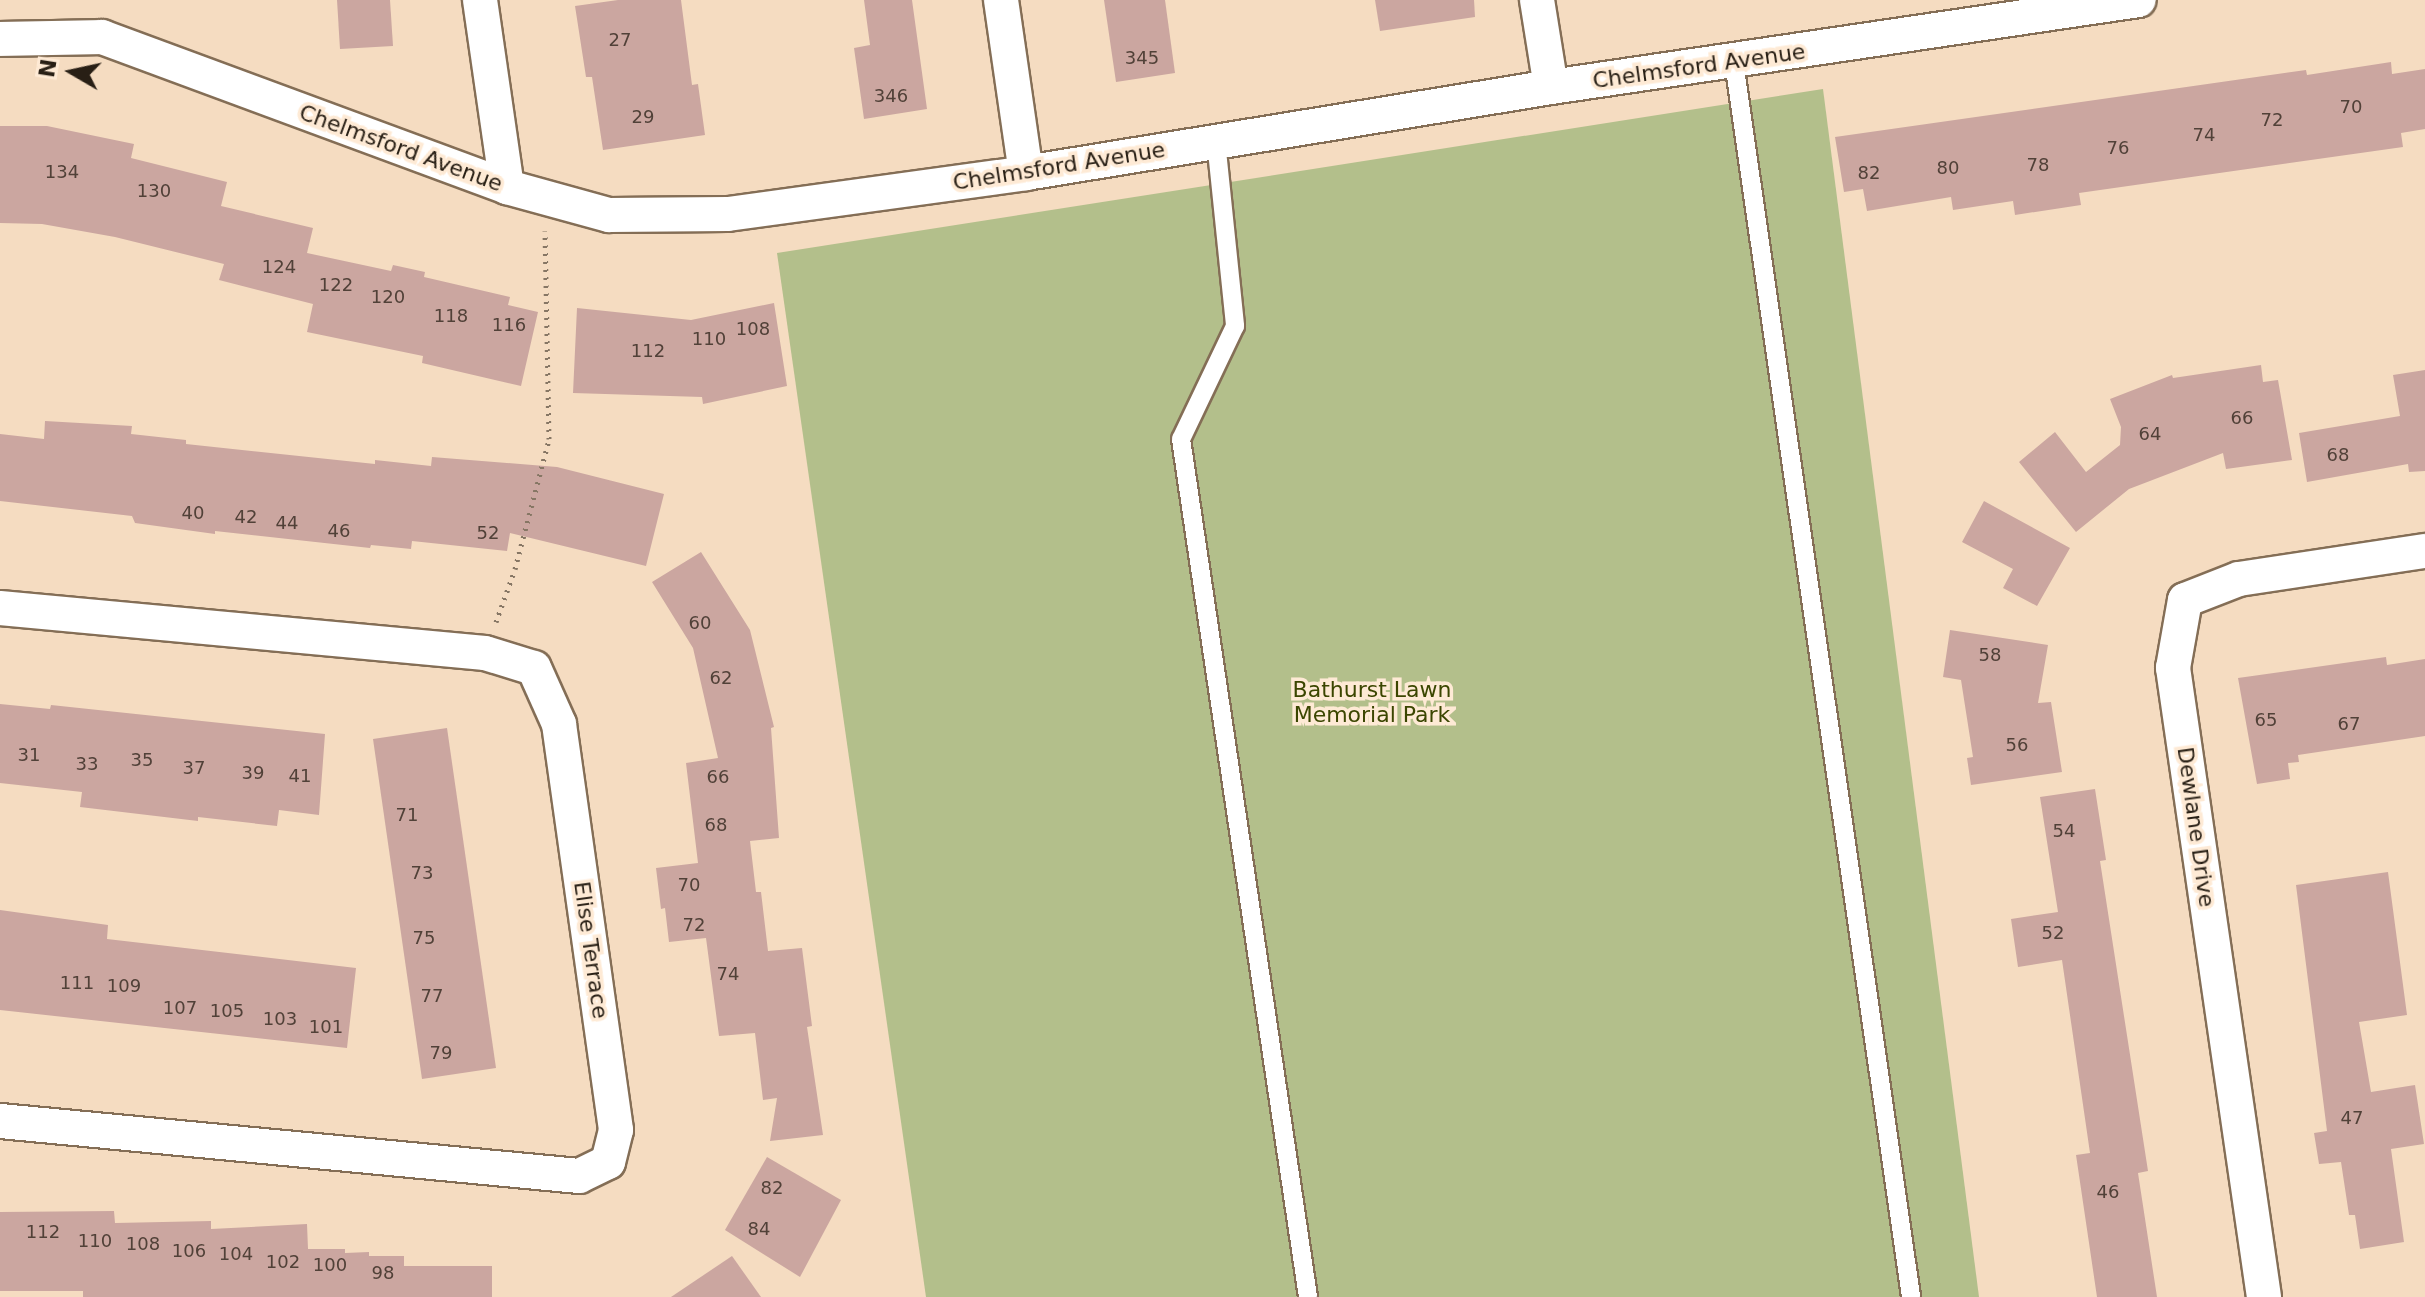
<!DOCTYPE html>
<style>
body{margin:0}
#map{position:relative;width:2425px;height:1297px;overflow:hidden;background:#f5dcc1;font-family:"DejaVu Sans",sans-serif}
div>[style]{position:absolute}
.green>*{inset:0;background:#b3bf8b}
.building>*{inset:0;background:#cba6a0}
.path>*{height:5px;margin-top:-2.5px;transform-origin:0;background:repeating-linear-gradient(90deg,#867664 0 2px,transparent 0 8px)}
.roads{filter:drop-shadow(2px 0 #846e56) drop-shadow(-2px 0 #846e56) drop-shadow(0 2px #846e56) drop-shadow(0 -2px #846e56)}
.lane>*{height:18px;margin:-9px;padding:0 9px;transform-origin:9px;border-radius:9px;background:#fff}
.street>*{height:34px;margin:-17px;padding:0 17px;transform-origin:17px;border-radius:17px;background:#fff}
span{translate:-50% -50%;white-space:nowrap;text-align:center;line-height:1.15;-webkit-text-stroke:7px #feead5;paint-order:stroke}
.number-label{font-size:18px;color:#514138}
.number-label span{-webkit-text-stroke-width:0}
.street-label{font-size:22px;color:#281f15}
.park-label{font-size:22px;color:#3b4601}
.north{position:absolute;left:32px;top:32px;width:80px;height:80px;-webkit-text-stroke:6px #feead5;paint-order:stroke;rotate:279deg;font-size:22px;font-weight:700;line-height:32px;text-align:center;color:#281f15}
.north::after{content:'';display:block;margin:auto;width:28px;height:36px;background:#281f15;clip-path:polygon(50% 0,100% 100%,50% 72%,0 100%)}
</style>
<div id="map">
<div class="green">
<i style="clip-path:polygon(1823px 89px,1979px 1297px,926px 1297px,777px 253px)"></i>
</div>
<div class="building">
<i style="clip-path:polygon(337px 0,390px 0,393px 46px,340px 49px)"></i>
<i style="clip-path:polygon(618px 0,681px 0,692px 85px,698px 84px,705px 135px,603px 150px,592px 77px,586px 77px,575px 6px)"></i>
<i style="clip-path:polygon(864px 0,912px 0,927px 109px,864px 119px,854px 48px,870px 45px)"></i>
<i style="clip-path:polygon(1104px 0,1165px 0,1175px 73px,1116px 82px)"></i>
<i style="clip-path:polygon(1375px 0,1474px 0,1475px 17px,1380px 31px)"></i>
<i style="clip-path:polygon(2391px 62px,2392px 74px,2425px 69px,2425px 129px,2401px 133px,2403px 147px,2079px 193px,2081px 205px,2015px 215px,2013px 201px,1953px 210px,1951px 197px,1867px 211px,1863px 189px,1844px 192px,1835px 137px,2306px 70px,2307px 75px)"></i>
<i style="clip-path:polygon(0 126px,47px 126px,134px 144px,131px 158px,227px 182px,221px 206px,313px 228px,307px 253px,391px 271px,393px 265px,425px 272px,424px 277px,510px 297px,508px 305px,538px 312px,521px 386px,422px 363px,423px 356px,307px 332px,313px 304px,219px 280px,224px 264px,115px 237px,42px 224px,0 223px)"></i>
<i style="clip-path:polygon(774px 303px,787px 386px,703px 404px,702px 397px,573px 393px,577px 308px,691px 320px)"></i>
<i style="clip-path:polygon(2261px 365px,2263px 382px,2278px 380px,2292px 460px,2226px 469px,2223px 453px,2129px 489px,2076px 532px,2019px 462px,2055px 432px,2086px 472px,2120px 445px,2121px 427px,2110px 399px,2172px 375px,2173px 378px)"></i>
<i style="clip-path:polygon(2425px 370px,2425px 471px,2409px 472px,2408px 464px,2307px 482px,2299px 433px,2400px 416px,2393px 375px)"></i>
<i style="clip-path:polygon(45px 421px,132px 426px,131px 434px,186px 440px,186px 444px,375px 464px,375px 460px,431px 466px,432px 457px,557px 467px,664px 494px,646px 566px,510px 533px,507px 551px,412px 541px,411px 549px,371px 545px,370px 548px,215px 531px,215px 534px,135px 523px,132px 516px,0 501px,0 434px,44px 439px)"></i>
<i style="clip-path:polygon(1984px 501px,2070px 548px,2037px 606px,2003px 588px,2013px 569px,1962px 542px)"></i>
<i style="clip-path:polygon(701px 552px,750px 630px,774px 727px,771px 728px,779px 838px,750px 841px,756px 892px,761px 892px,768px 951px,802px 948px,812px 1026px,807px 1027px,823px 1135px,770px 1141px,777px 1098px,763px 1100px,755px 1033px,719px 1036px,706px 938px,669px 942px,665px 908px,661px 909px,656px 868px,698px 863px,686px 763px,718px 758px,693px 648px,652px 582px)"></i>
<i style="clip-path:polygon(1950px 630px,2048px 645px,2038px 703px,2051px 702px,2062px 772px,1971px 785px,1967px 758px,1973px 757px,1961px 680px,1943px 677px)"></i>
<i style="clip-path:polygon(2386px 657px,2387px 665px,2425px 659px,2425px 736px,2298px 755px,2299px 762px,2288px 763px,2290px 779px,2257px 784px,2238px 678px)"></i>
<i style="clip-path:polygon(0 704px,50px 709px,51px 705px,325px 734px,319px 815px,279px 810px,277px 826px,198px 817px,198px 821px,80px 807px,82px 792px,0 783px)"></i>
<i style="clip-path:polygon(447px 728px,496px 1068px,422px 1079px,373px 739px)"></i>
<i style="clip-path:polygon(2095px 789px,2106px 860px,2100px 861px,2148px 1171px,2138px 1173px,2157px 1297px,2097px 1297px,2076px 1155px,2090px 1153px,2062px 960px,2018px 967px,2011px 919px,2058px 912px,2040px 797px)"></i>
<i style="clip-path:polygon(2388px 872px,2407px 1015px,2359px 1022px,2371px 1092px,2415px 1085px,2424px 1144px,2391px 1149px,2404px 1242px,2360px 1249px,2355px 1215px,2349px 1215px,2341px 1162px,2319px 1164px,2314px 1133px,2327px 1131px,2296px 885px)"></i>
<i style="clip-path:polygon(0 910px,108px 925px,107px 939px,356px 968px,347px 1048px,0 1010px)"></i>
<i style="clip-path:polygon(767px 1157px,841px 1200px,800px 1277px,725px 1230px)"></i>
<i style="clip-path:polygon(114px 1211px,115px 1223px,211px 1221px,211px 1229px,307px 1224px,308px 1249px,345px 1249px,345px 1253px,369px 1252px,369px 1256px,404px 1256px,404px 1266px,492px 1266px,492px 1297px,83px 1297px,83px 1291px,0 1291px,0 1212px)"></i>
<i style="clip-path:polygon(732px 1256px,761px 1297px,671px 1297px)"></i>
</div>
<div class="path">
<i style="left:496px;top:622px;width:56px;rotate:-70.3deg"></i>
<i style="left:515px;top:569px;width:134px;rotate:-75.3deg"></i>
<i style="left:549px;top:439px;width:208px;rotate:-91.1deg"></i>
</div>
<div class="roads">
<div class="lane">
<i style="left:1734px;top:62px;width:1248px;rotate:81.84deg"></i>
<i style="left:1216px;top:141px;width:186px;rotate:84.1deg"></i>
<i style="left:1235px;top:326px;width:125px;rotate:115.5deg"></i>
<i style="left:1181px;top:439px;width:867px;rotate:81.58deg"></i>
</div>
<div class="street">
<i style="left:480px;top:0;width:189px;rotate:81.8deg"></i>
<i style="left:1001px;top:0;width:175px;rotate:81.8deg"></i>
<i style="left:1537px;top:0;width:88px;rotate:80.9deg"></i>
<i style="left:0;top:39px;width:102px;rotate:-1.1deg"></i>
<i style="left:102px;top:37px;width:432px;rotate:20.3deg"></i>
<i style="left:507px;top:187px;width:106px;rotate:15.4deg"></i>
<i style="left:609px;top:215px;width:119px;rotate:-0.5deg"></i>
<i style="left:728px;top:214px;width:301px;rotate:-7.8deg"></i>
<i style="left:1026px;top:173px;width:532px;rotate:-9.3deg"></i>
<i style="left:1551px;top:87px;width:594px;rotate:-8.42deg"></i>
<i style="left:0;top:608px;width:487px;rotate:5.3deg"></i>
<i style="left:485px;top:653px;width:51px;rotate:17deg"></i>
<i style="left:534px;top:668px;width:61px;rotate:65.9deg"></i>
<i style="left:559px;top:724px;width:410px;rotate:82deg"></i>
<i style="left:616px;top:1130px;width:33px;rotate:104deg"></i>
<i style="left:608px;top:1162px;width:32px;rotate:154deg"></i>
<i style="left:579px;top:1176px;width:582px;rotate:-174.57deg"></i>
<i style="left:2264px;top:1297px;width:636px;rotate:-98.23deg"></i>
<i style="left:2173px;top:668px;width:69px;rotate:-80deg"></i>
<i style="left:2185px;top:600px;width:58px;rotate:-21.3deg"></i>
<i style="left:2239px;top:579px;width:188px;rotate:-8.6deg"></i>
</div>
</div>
<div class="number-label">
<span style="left:620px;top:40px">27</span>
<span style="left:1142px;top:58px">345</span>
<span style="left:891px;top:96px">346</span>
<span style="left:2351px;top:107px">70</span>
<span style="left:643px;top:117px">29</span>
<span style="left:2272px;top:120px">72</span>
<span style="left:2204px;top:135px">74</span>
<span style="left:2118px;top:148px">76</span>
<span style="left:2038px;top:165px">78</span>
<span style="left:1948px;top:168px">80</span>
<span style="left:62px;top:172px">134</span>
<span style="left:1869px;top:173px">82</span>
<span style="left:154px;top:191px">130</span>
<span style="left:279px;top:267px">124</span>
<span style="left:336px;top:285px">122</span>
<span style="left:388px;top:297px">120</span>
<span style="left:451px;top:316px">118</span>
<span style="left:509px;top:325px">116</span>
<span style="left:753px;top:329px">108</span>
<span style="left:709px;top:339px">110</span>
<span style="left:648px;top:351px">112</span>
<span style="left:2242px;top:418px">66</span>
<span style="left:2150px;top:434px">64</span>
<span style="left:2338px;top:455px">68</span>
<span style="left:193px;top:513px">40</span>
<span style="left:246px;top:517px">42</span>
<span style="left:287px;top:523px">44</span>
<span style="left:339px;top:531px">46</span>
<span style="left:488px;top:533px">52</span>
<span style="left:700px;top:623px">60</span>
<span style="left:1990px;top:655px">58</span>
<span style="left:721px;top:678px">62</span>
<span style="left:2266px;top:720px">65</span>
<span style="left:2349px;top:724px">67</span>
<span style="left:2017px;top:745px">56</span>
<span style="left:29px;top:755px">31</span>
<span style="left:142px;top:760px">35</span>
<span style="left:87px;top:764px">33</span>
<span style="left:194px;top:768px">37</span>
<span style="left:253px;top:773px">39</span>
<span style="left:300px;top:776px">41</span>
<span style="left:718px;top:777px">66</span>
<span style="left:407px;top:815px">71</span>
<span style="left:716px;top:825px">68</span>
<span style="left:2064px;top:831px">54</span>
<span style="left:422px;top:873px">73</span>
<span style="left:689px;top:885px">70</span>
<span style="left:694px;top:925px">72</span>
<span style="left:2053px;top:933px">52</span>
<span style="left:424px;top:938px">75</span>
<span style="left:728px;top:974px">74</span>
<span style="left:77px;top:983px">111</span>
<span style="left:124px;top:986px">109</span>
<span style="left:432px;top:996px">77</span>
<span style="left:180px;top:1008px">107</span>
<span style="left:227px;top:1011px">105</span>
<span style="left:280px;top:1019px">103</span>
<span style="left:326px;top:1027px">101</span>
<span style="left:441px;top:1053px">79</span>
<span style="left:2352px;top:1118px">47</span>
<span style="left:772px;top:1188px">82</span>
<span style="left:2108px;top:1192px">46</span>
<span style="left:759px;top:1229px">84</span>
<span style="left:43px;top:1232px">112</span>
<span style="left:95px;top:1241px">110</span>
<span style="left:143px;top:1244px">108</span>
<span style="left:189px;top:1251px">106</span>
<span style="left:236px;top:1254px">104</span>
<span style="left:283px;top:1262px">102</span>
<span style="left:330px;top:1265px">100</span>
<span style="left:383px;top:1273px">98</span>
</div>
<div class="street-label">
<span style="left:1699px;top:66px;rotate:-8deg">Chelmsford Avenue</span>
<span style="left:401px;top:148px;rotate:20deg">Chelmsford Avenue</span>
<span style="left:1059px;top:166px;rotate:-9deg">Chelmsford Avenue</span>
<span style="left:2196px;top:827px;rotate:82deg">Dewlane Drive</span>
<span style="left:591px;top:950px;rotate:82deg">Elise Terrace</span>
</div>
<div class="park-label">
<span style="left:1372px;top:702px">Bathurst Lawn<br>Memorial Park</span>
</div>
<div class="north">N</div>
</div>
